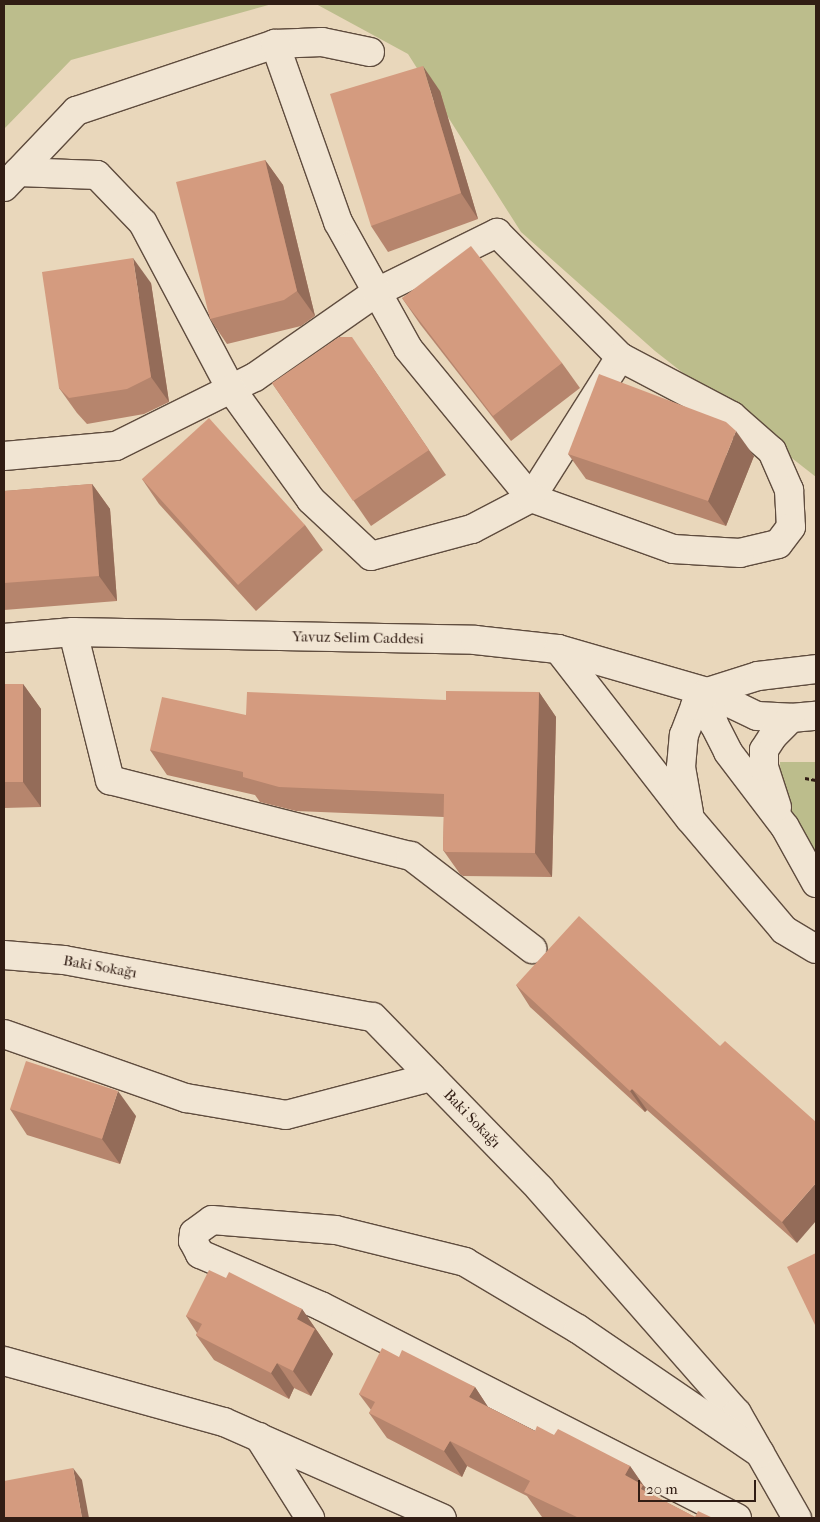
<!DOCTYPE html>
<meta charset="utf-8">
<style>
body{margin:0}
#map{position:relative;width:820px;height:1522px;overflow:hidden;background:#e9d7bb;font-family:"IM FELL French Canon",serif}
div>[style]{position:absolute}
.green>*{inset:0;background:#bcbd8c}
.path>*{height:3px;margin-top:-1.5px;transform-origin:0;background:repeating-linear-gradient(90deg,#311d14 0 4px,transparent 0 6.5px)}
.roads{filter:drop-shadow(1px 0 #5f4c3e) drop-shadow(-1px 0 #5f4c3e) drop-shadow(0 1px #5f4c3e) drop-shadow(0 -1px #5f4c3e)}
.minor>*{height:28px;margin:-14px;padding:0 14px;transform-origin:14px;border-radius:14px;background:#f1e5d3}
.wall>*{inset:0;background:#b6856d}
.shaded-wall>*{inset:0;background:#946c59}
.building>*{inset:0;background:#d49b7f}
span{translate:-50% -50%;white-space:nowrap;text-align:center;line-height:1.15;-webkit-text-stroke:4px #f1e5d3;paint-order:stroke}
.street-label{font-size:15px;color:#311d14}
.frame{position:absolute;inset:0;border:5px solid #311d14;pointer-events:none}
.scale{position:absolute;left:638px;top:1480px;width:118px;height:22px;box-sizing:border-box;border:2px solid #311d14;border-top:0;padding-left:6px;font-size:15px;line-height:18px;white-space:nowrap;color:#311d14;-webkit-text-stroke:4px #f1e5d3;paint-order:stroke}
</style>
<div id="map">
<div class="green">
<i style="clip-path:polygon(4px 4px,272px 4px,71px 60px,4px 129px)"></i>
<i style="clip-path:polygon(316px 4px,816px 4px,816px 477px,655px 351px,521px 232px,408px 54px)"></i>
<i style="clip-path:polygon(780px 762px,816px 762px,816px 858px,781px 790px)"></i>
</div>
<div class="path">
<i style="left:805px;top:778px;width:11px;rotate:10deg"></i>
</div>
<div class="roads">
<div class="minor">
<i style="left:18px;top:172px;width:79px;rotate:2.2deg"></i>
<i style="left:97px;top:175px;width:66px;rotate:46.2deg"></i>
<i style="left:143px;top:223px;width:188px;rotate:62.1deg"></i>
<i style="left:231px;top:389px;width:137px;rotate:54.2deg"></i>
<i style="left:311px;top:500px;width:82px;rotate:43deg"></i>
<i style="left:371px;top:556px;width:105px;rotate:-15deg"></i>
<i style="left:472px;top:529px;width:67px;rotate:-27.7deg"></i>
<i style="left:531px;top:498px;width:167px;rotate:-57.7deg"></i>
<i style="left:4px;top:187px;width:105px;rotate:-46.5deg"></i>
<i style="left:76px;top:111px;width:210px;rotate:-18.6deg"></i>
<i style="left:275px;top:44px;width:47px;rotate:-2.4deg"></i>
<i style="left:322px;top:42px;width:49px;rotate:11.8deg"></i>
<i style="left:4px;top:456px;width:112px;rotate:-5.1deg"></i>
<i style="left:116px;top:446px;width:155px;rotate:-26.4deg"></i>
<i style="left:255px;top:377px;width:149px;rotate:-34.9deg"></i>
<i style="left:377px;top:292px;width:134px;rotate:-26.2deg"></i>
<i style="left:497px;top:233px;width:175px;rotate:45.2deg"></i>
<i style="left:620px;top:357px;width:127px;rotate:27.8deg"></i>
<i style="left:732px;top:416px;width:53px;rotate:41.2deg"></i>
<i style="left:772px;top:451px;width:43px;rotate:66.4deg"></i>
<i style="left:789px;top:490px;width:37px;rotate:87deg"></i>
<i style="left:791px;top:527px;width:21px;rotate:127deg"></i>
<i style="left:778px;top:544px;width:39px;rotate:167deg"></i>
<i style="left:740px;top:553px;width:67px;rotate:-176.6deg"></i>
<i style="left:673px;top:549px;width:151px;rotate:-160.2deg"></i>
<i style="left:531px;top:498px;width:194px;rotate:-129.4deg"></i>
<i style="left:408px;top:348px;width:64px;rotate:-119deg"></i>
<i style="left:377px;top:292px;width:80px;rotate:-119.1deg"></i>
<i style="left:338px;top:222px;width:189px;rotate:-109.5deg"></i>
<i style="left:73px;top:632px;width:153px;rotate:76deg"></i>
<i style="left:110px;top:780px;width:310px;rotate:14.2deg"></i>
<i style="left:411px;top:856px;width:153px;rotate:37.5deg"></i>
<i style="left:4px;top:638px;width:69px;rotate:-5deg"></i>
<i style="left:73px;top:632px;width:402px;rotate:1.1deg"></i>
<i style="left:475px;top:640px;width:83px;rotate:6.2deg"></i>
<i style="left:558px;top:649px;width:155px;rotate:16.1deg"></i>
<i style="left:707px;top:692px;width:55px;rotate:25.6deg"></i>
<i style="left:757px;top:716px;width:34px;rotate:3deg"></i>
<i style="left:791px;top:718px;width:25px;rotate:-5deg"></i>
<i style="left:558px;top:649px;width:215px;rotate:52.2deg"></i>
<i style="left:690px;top:819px;width:145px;rotate:49.7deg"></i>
<i style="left:784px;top:930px;width:37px;rotate:31deg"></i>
<i style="left:707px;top:692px;width:33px;rotate:78deg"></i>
<i style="left:714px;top:724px;width:31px;rotate:63deg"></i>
<i style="left:728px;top:752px;width:94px;rotate:52.8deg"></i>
<i style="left:785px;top:827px;width:64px;rotate:61deg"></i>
<i style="left:707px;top:692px;width:53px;rotate:-17.4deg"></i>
<i style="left:758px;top:676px;width:58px;rotate:-6.9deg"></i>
<i style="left:777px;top:807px;width:42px;rotate:-108deg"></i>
<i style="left:764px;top:767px;width:17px;rotate:-90deg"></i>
<i style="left:764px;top:750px;width:17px;rotate:-57deg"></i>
<i style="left:773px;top:736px;width:25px;rotate:-45deg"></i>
<i style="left:689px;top:813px;width:47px;rotate:-99.9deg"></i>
<i style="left:681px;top:767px;width:32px;rotate:-85deg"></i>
<i style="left:684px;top:735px;width:31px;rotate:-69deg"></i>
<i style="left:695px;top:706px;width:18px;rotate:-49deg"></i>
<i style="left:4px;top:955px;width:60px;rotate:4.8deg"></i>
<i style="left:64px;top:960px;width:314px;rotate:10.5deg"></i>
<i style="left:373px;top:1017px;width:240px;rotate:45.8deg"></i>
<i style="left:540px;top:1189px;width:298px;rotate:48.7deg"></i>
<i style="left:737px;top:1413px;width:121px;rotate:60.3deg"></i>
<i style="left:4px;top:1034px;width:193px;rotate:19.4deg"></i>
<i style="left:186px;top:1098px;width:101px;rotate:9.6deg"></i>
<i style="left:286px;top:1115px;width:150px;rotate:-14.7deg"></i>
<i style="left:4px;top:1361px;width:228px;rotate:15.5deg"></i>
<i style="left:224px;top:1422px;width:238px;rotate:23.8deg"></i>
<i style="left:259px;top:1437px;width:96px;rotate:57.8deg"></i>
<i style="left:737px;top:1518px;width:467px;rotate:-153deg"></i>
<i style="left:321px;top:1306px;width:132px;rotate:-156.7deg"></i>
<i style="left:200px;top:1254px;width:15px;rotate:-118deg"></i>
<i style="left:193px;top:1241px;width:8px;rotate:-83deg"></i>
<i style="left:194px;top:1233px;width:22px;rotate:-36deg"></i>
<i style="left:212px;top:1220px;width:124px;rotate:4.6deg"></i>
<i style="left:336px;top:1230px;width:133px;rotate:13.9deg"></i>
<i style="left:465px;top:1262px;width:131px;rotate:30.7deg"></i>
<i style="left:578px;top:1329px;width:220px;rotate:34.3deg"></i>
</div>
</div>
<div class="wall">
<i style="clip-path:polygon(440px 91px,478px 219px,388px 252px,371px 226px)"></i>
<i style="clip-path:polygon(265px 160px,283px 185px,315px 316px,301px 326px,227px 344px,210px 319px)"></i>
<i style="clip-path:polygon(151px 283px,169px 402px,144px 414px,87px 424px,77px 413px,59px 388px)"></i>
<i style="clip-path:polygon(402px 298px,562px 363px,580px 388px,511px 441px,420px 324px)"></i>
<i style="clip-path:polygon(369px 362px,446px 475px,371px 526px,272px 383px)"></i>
<i style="clip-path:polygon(568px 454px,754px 456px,726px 526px,586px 479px)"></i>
<i style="clip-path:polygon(142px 479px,305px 525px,323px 550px,256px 611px,159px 504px)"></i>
<i style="clip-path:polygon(92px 484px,110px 509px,117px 601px,4px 610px,4px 491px)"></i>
<i style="clip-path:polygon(4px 684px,23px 684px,41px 709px,41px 807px,4px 808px)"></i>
<i style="clip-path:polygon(539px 692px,556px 717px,552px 877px,463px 876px,460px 874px,443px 850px,444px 817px,296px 811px,260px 802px,255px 795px,167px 775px,150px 750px,246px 715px,446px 700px)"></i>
<i style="clip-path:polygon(516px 985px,720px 1046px,797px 1243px,647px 1110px,645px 1112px,530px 1007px)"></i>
<i style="clip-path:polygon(10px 1109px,136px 1116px,120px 1164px,27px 1135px)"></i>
<i style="clip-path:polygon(226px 1278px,302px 1309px,333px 1354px,311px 1396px,294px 1388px,289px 1399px,214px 1360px,196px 1335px,197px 1333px,186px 1316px)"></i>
<i style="clip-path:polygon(399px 1357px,475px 1387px,488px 1407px,535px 1431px,554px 1435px,630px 1466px,649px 1493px,695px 1517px,713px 1518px,544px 1518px,542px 1517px,527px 1496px,467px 1466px,462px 1477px,387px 1438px,369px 1413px,371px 1410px,359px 1394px)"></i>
</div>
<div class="shaded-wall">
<i style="clip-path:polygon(423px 66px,440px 91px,478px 219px,461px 193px)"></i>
<i style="clip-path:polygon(265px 160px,283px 185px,315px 316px,297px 291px)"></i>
<i style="clip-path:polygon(133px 258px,151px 283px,169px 402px,151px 377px)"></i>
<i style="clip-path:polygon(736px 431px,754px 456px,726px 526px,708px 501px)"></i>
<i style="clip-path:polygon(92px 484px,110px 509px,117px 601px,99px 576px)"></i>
<i style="clip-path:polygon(23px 684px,41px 709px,41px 807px,23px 782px)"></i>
<i style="clip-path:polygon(539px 692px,556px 717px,552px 877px,535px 853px)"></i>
<i style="clip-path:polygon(632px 1089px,647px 1110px,645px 1112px,630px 1091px)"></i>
<i style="clip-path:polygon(118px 1091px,136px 1116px,120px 1164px,102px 1139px)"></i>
<i style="clip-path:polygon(816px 1183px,816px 1221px,797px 1243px,782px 1222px)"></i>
<i style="clip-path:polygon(302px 1309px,333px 1354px,311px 1396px,293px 1371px,297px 1319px)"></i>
<i style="clip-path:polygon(277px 1363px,294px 1388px,289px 1399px,271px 1373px)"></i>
<i style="clip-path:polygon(475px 1387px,492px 1413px,469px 1397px)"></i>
<i style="clip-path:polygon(450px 1441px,467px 1466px,462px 1477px,444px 1451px)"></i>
<i style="clip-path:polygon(630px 1466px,647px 1491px,661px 1510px,625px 1475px)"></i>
<i style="clip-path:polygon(73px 1468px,82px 1480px,89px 1518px,82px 1518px)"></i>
</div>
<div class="building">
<i style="clip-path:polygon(423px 66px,461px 193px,371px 226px,330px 94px)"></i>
<i style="clip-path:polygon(265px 160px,297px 291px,284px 300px,210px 319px,176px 182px)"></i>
<i style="clip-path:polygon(471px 246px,562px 363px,493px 416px,402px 298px)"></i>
<i style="clip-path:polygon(133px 258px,151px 377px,127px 389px,69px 398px,59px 388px,42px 272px)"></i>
<i style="clip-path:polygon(339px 337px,352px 337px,429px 450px,353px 501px,272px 383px)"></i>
<i style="clip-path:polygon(599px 374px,726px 422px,736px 431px,708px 501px,568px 454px)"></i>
<i style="clip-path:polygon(209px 418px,305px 525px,238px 585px,142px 479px)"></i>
<i style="clip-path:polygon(92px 484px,99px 576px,4px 583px,4px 491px)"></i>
<i style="clip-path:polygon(4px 684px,23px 684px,23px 782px,4px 782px)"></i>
<i style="clip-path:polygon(446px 691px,539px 692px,535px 853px,446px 852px,443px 850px,444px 794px,279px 787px,243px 777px,243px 772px,150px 750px,162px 697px,246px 715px,247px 692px,446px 700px)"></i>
<i style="clip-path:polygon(579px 916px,720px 1046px,725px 1041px,816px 1122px,816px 1183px,782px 1222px,632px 1089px,630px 1091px,516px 985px)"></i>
<i style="clip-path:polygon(26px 1061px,118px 1091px,102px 1139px,10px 1109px)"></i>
<i style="clip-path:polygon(816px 1253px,816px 1327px,787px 1267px)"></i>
<i style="clip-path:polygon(209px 1270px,226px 1278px,229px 1272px,302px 1309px,297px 1319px,315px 1329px,293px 1371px,277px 1363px,271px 1373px,196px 1335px,202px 1324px,186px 1316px)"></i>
<i style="clip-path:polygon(382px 1348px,399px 1357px,402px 1350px,475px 1387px,469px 1397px,535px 1431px,537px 1426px,554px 1435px,558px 1429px,630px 1466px,625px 1475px,643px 1485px,641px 1489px,695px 1517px,698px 1511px,713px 1518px,579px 1518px,524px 1492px,530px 1481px,450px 1441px,444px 1451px,369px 1413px,375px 1402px,359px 1394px)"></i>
<i style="clip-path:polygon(73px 1468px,82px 1518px,4px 1518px,4px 1481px)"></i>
</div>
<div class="street-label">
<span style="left:358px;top:638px;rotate:1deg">Yavuz Selim Caddesi</span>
<span style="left:100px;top:967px;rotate:10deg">Baki Sokağı</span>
<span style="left:472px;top:1119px;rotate:46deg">Baki Sokağı</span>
</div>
<div class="frame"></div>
<div class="scale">20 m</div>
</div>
